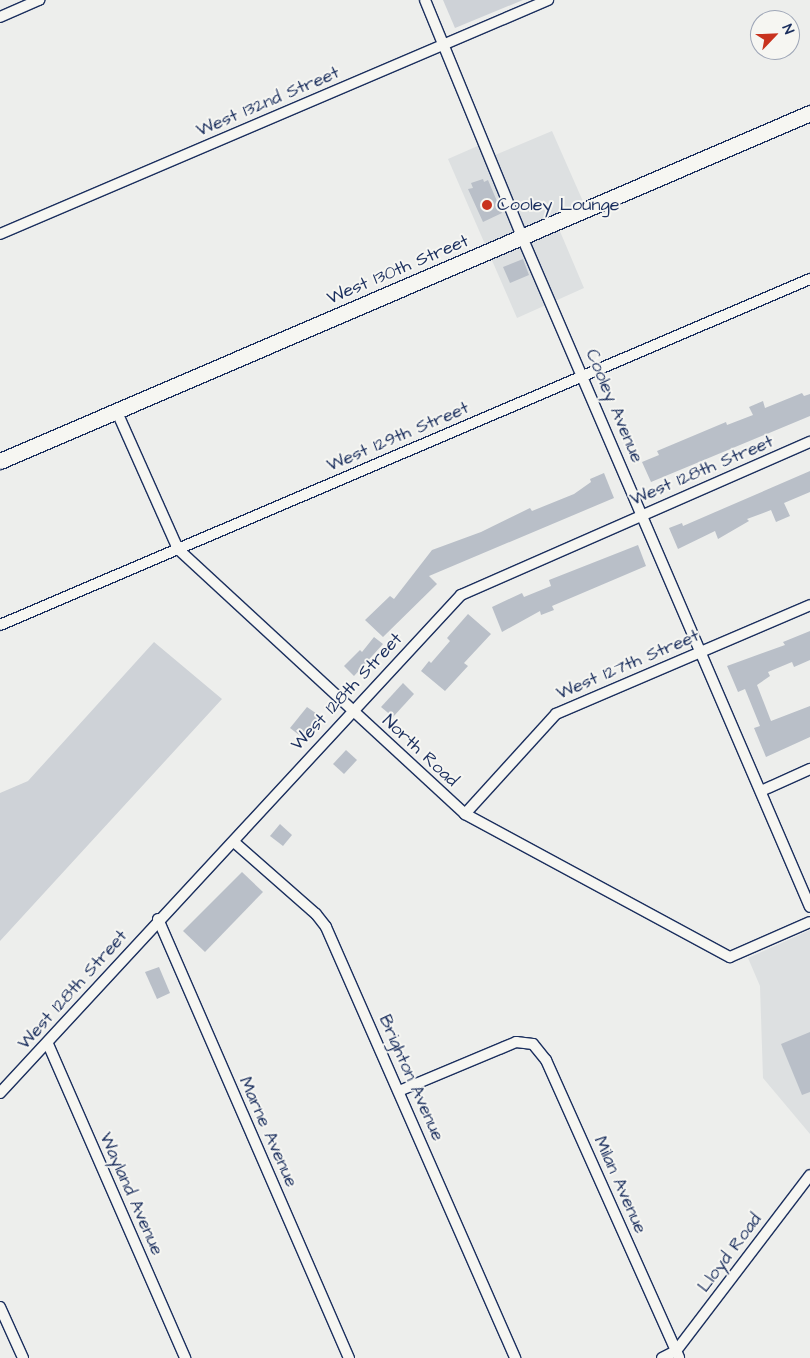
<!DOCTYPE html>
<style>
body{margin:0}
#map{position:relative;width:810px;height:1358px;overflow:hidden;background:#edeeec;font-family:"Architects Daughter",sans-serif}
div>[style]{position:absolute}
.built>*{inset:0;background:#dde0e1}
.green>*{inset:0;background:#ced2d7}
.building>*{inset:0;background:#b9bfc8}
.roads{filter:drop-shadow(1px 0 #1b2f5e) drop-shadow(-1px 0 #1b2f5e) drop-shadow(0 1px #1b2f5e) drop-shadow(0 -1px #1b2f5e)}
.minor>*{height:10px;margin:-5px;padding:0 5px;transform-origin:5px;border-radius:5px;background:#f6f6f2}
.secondary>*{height:15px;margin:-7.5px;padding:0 7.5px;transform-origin:7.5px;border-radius:7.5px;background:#f6f6f2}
.dots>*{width:14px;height:14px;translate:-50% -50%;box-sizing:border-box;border:2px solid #f6f6f2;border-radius:50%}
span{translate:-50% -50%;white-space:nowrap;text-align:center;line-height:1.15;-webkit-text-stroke:4px #f6f6f2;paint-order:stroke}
.street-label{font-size:18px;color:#1b2f5e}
.poi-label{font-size:18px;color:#1b2f5e}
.left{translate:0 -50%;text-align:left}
.north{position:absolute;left:750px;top:10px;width:50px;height:50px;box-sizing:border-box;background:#f6f6f2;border:1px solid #9ea6b7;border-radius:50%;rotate:66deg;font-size:14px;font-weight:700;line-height:20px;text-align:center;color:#1b2f5e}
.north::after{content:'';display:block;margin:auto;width:18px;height:22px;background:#c8321e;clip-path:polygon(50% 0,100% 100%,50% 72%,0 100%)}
</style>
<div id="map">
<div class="built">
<i style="clip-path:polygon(552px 131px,589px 215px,559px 229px,584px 288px,517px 318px,448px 159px,489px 141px,495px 155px)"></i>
<i style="clip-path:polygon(810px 930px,810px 1134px,763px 1078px,760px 986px,748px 958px)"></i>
</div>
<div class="green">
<i style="clip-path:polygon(443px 0,523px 0,455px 28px)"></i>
<i style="clip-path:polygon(154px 642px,222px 699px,0 941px,0 793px,28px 781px)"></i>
</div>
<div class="building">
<i style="clip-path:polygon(483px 179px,484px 182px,488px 180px,502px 213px,483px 222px,468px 189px,473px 188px,471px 183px)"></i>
<i style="clip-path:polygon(523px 259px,529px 275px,510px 283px,503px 267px)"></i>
<i style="clip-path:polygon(802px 393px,804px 396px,810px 394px,810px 416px,651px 482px,642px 462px,659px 455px,657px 451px,726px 422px,727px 425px,753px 415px,749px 407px,763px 401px,765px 408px)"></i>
<i style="clip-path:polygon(810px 471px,810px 492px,784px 503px,790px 516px,776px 522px,771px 510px,747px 519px,749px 521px,718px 539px,715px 531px,678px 549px,669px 528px,682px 523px,683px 526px)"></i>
<i style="clip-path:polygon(604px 473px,614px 498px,429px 576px,437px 584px,383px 637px,365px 620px,390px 596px,394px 599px,432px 550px,481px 532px,530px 508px,532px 511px,574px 494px,591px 482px,590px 479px)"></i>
<i style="clip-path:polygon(638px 545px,646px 566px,552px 606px,554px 610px,541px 615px,540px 611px,502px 632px,492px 607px,522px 593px,524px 597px,551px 586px,549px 580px)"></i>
<i style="clip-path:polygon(468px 614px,491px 634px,464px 663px,468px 666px,445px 691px,421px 671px,429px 661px,431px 663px,450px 641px,447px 638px)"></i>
<i style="clip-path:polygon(810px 631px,810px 660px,794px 667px,792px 662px,768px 672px,770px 676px,757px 685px,771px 721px,810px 706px,810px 737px,766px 757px,754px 728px,760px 726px,745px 689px,738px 692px,727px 666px,785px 645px,783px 642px)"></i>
<i style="clip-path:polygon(374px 637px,383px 644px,354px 676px,344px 666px,360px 650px,362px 652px)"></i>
<i style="clip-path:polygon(403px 683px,414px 694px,393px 717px,381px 707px)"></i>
<i style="clip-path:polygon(307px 707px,320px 716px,303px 738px,290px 728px)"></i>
<i style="clip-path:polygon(346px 750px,357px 760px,344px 774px,333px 764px)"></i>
<i style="clip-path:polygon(280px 824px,292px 835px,283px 846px,270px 836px)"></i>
<i style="clip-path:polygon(242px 872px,263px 892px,205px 952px,183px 931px)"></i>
<i style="clip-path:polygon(159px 967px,170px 993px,157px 999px,145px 972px)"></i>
<i style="clip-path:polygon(810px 1032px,810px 1092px,802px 1095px,781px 1044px)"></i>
</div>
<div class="roads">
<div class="minor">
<i style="left:425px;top:0;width:256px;rotate:67.7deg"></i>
<i style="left:522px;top:237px;width:729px;rotate:66.74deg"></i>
<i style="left:0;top:17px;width:43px;rotate:-23.6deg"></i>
<i style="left:0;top:234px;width:596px;rotate:-23.12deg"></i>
<i style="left:117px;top:412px;width:150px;rotate:66deg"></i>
<i style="left:178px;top:549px;width:391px;rotate:42.7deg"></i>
<i style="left:465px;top:814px;width:301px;rotate:28.4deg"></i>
<i style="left:730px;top:957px;width:87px;rotate:-23.6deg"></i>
<i style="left:0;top:625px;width:881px;rotate:-23.13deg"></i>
<i style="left:761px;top:791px;width:54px;rotate:-24.2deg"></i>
<i style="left:465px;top:814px;width:135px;rotate:-47.7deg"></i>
<i style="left:556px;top:714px;width:276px;rotate:-23.2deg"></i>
<i style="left:234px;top:842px;width:109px;rotate:41.3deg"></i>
<i style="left:316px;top:914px;width:16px;rotate:52deg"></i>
<i style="left:326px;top:927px;width:471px;rotate:66.3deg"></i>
<i style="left:158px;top:919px;width:479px;rotate:66.5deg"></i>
<i style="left:48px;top:1044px;width:343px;rotate:66.4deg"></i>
<i style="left:399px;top:1091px;width:127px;rotate:-22.7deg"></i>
<i style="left:516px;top:1042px;width:17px;rotate:7deg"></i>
<i style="left:533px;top:1044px;width:21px;rotate:51deg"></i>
<i style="left:546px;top:1060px;width:326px;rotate:65.9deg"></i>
<i style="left:0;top:1093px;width:679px;rotate:-47.21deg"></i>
<i style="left:461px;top:595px;width:381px;rotate:-23.7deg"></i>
<i style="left:0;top:1307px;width:56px;rotate:65.7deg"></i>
<i style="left:662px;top:1358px;width:16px;rotate:-27deg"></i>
<i style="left:676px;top:1351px;width:221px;rotate:-52.7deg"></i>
</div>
<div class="secondary">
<i style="left:0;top:461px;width:882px;rotate:-23.25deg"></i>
</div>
</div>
<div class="dots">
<i style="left:487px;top:205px;background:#c8321e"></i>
</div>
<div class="street-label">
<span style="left:268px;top:102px;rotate:-23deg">West 132nd Street</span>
<span style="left:398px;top:270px;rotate:-23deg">West 130th Street</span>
<span style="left:614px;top:406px;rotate:67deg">Cooley Avenue</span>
<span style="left:398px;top:437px;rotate:-23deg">West 129th Street</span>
<span style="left:702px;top:471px;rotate:-23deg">West 128th Street</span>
<span style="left:628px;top:665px;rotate:-23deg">West 127th Street</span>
<span style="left:347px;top:692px;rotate:-47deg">West 128th Street</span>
<span style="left:420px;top:751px;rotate:43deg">North Road</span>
<span style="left:73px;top:990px;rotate:-48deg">West 128th Street</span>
<span style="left:411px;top:1078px;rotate:66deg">Brighton Avenue</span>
<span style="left:268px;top:1132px;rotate:66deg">Marne Avenue</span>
<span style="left:620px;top:1185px;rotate:66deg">Milan Avenue</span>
<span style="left:131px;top:1194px;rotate:66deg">Wayland Avenue</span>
<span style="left:730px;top:1253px;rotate:-53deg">Lloyd Road</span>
</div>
<div class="poi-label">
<span class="left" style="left:497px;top:205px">Cooley Lounge</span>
</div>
<div class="north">N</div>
</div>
